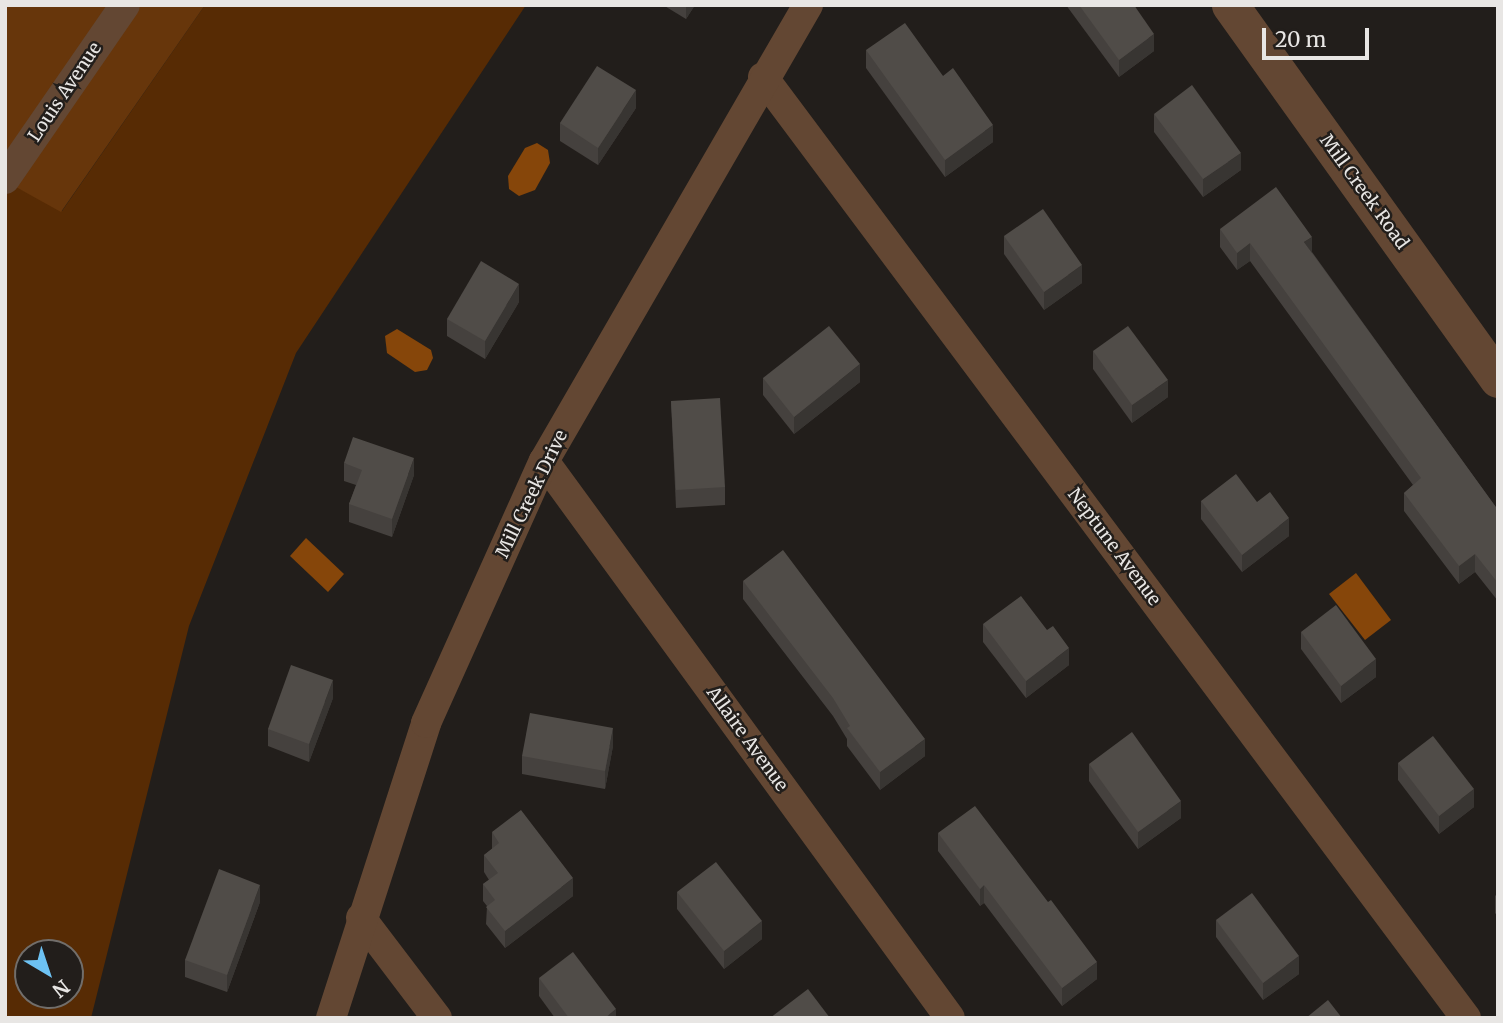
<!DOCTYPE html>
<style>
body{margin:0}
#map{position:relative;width:1503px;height:1023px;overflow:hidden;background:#221e1b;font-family:Merriweather,serif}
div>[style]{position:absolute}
.green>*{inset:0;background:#572b04}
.forest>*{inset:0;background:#67360b}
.water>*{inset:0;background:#86460a}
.minor>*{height:30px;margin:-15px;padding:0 15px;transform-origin:15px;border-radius:15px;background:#634733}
.tertiary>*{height:37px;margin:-18.5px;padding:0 18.5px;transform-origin:18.5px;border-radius:18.5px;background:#634733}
.wall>*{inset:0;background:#45413e}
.shaded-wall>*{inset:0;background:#383532}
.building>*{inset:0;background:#504c48}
span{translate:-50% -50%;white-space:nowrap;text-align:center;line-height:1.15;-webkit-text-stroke:5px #221e1b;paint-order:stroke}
.street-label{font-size:18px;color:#e8e6e4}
.frame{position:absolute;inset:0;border:7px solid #e8e6e4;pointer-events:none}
.north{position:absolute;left:14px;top:939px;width:70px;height:70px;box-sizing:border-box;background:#221e1b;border:2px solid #716e6b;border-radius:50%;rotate:141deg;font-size:19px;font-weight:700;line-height:28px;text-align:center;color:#e8e6e4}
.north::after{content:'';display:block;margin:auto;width:24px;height:32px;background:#6dc2f3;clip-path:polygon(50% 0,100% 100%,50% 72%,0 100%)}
.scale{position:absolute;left:1262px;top:28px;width:107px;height:32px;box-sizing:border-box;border:4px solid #e8e6e4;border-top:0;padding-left:9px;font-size:21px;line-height:24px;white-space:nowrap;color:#e8e6e4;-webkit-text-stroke:5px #221e1b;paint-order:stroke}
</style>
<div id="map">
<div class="green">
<i style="clip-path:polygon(evenodd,205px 5px,526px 5px,296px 353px,189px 626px,91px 1018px,5px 1018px,5px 181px,62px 211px,205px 5px,28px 953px,70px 953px,70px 995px,28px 995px,28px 953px)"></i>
</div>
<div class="forest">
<i style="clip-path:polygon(5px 5px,205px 5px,61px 212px,5px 181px)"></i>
</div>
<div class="water">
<i style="clip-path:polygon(537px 143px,548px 150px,550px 163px,535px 190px,519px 196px,509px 189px,508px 176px,525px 148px)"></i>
<i style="clip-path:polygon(397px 329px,431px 350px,433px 358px,427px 370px,415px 372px,387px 353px,385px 336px)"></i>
<i style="clip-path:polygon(306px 538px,344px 574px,328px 592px,290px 556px)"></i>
<i style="clip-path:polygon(1356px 573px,1391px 620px,1365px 640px,1329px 594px)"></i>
</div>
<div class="minor">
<i style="left:763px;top:77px;width:1175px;rotate:53.24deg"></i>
<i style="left:5px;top:179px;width:211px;rotate:-55.4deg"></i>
<i style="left:544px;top:461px;width:689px;rotate:53.91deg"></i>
<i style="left:361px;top:918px;width:126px;rotate:52.8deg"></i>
<i style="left:331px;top:1018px;width:310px;rotate:-72.1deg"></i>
<i style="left:426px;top:723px;width:287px;rotate:-65.8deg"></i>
<i style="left:544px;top:461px;width:527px;rotate:-59.93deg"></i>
</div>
<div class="tertiary">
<i style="left:1230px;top:5px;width:460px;rotate:54.4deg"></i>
</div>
<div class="wall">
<i style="clip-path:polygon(663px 5px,695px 5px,686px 19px)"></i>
<i style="clip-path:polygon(1066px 5px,1134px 5px,1154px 51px,1119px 77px)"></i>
<i style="clip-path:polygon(866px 50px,943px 76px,993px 142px,945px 177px,866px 68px)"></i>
<i style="clip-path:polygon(636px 108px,598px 165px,560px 141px,560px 123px)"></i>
<i style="clip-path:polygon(1154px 114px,1241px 170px,1203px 197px,1154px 132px)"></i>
<i style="clip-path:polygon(1220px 229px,1312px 252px,1498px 510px,1498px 601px,1475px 572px,1459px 584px,1404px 511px,1404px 493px,1413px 485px,1250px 261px,1237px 270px,1220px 247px)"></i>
<i style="clip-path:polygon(1004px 236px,1082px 283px,1044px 310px,1004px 254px)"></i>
<i style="clip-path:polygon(519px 302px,485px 359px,447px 336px,447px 319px)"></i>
<i style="clip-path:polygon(1093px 351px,1168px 397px,1132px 423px,1093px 369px)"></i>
<i style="clip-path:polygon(763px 378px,860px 382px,794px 434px,763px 395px)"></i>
<i style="clip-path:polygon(671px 401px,725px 487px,725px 505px,676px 508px)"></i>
<i style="clip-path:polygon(344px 463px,414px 475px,392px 537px,349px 522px,349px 504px,356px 485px,344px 481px)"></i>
<i style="clip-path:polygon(1201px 501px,1257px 502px,1289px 536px,1242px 572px,1201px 519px)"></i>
<i style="clip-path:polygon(743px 581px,925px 756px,880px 790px,847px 746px,847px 739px,833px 716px,743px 599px)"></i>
<i style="clip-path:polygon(983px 624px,1069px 665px,1026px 698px,983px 642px)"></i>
<i style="clip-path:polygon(1301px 632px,1376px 677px,1341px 703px,1301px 649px)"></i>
<i style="clip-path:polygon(333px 698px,309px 762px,268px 746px,268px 729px)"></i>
<i style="clip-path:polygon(613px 746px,605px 789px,522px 774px,522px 756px)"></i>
<i style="clip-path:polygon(1398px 763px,1474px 807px,1439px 834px,1398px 780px)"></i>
<i style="clip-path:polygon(1089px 764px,1181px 818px,1138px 849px,1089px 781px)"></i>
<i style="clip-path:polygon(492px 832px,573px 896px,505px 948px,486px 924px,487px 906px,483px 901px,483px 884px,489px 880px,484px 872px,484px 855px,492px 849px)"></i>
<i style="clip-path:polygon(938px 833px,1097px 979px,1062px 1006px,984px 903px,980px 906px,938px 851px)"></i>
<i style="clip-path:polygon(677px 892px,762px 939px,724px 969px,677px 909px)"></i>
<i style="clip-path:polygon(1498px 893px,1498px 917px,1495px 913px,1495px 896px)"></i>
<i style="clip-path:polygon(260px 902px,227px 992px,185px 977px,185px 960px)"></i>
<i style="clip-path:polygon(1216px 920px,1299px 974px,1263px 1000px,1216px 937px)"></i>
<i style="clip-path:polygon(539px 978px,616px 1018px,555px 1018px,539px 996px)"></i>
</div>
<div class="shaded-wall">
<i style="clip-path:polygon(686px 5px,695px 5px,686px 19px)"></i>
<i style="clip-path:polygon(1154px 34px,1154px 51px,1119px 77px,1119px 60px)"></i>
<i style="clip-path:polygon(636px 90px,636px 108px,598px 165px,598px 148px)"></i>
<i style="clip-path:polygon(993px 125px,993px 142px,945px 177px,945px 160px)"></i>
<i style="clip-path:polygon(1241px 153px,1241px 170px,1203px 197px,1203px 179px)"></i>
<i style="clip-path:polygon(1312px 237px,1312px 254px,1304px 242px)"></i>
<i style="clip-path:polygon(1250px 243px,1250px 261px,1237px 270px,1237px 253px)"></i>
<i style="clip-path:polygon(1082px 265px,1082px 283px,1044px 310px,1044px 292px)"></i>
<i style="clip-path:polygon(519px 284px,519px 302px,485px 359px,485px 341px)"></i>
<i style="clip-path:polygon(860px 364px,860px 382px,794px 434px,794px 417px)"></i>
<i style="clip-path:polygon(1168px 380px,1168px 397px,1132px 423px,1132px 405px)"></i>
<i style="clip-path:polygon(414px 458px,414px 475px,392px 537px,392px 519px)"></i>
<i style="clip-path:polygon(1289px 518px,1289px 536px,1242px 572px,1242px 555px)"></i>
<i style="clip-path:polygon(1475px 554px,1475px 572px,1459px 584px,1459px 566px)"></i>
<i style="clip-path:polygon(1069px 648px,1069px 665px,1026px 698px,1026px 681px)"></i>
<i style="clip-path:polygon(1376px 659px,1376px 677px,1341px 703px,1341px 686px)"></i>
<i style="clip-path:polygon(333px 680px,333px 698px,309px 762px,309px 744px)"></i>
<i style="clip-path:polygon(613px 728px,613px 746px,605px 789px,605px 771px)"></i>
<i style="clip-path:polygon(925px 739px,925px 756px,880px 790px,880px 772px)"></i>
<i style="clip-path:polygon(1474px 789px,1474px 807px,1439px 834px,1439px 816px)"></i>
<i style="clip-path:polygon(1181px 801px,1181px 818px,1138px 849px,1138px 832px)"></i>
<i style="clip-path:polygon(573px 878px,573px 896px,505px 948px,505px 931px)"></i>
<i style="clip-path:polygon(260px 885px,260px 902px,227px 992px,227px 975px)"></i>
<i style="clip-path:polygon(984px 885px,984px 903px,980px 906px,980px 889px)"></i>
<i style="clip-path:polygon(762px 921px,762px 939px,724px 969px,724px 951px)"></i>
<i style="clip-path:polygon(1299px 956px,1299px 974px,1263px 1000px,1263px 983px)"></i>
<i style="clip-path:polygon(1097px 962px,1097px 979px,1062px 1006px,1062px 988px)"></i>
<i style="clip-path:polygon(616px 1009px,616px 1018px,605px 1018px)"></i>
</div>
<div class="building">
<i style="clip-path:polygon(1079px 5px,1134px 5px,1154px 34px,1119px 60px)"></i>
<i style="clip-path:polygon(905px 23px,943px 76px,953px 68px,993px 125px,945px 160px,866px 50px)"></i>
<i style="clip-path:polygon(597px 66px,636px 90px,598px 148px,560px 123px)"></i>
<i style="clip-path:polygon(1192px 85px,1241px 153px,1203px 179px,1154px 114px)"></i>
<i style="clip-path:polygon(1276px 187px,1312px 237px,1304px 242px,1498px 510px,1498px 583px,1475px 554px,1459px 566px,1404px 493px,1421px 478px,1250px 243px,1237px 253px,1220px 229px)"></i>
<i style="clip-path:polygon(1043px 209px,1082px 265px,1044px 292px,1004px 236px)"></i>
<i style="clip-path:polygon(481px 261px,519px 284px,485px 341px,447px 319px)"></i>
<i style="clip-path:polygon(829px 326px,860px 364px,794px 417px,763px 378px)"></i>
<i style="clip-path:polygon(1128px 326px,1168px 380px,1132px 405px,1093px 351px)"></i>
<i style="clip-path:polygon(720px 398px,725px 487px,676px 490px,671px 401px)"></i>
<i style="clip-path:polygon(353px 437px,414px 458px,392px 519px,349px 504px,362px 470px,344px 463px)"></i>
<i style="clip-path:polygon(1236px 474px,1257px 502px,1270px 492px,1289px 518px,1242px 555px,1201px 501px)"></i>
<i style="clip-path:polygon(783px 550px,925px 739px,880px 772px,847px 728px,850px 726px,833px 698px,743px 581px)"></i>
<i style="clip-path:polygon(1021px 596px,1047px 630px,1053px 626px,1069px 648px,1026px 681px,983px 624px)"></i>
<i style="clip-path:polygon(1336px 605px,1376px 659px,1341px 686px,1301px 632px)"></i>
<i style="clip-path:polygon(291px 665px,333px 680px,309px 744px,268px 729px)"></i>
<i style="clip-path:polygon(530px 713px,613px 728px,605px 771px,522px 756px)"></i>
<i style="clip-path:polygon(1132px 732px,1181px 801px,1138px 832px,1089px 764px)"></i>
<i style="clip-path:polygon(1433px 736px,1474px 789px,1439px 816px,1398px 763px)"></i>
<i style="clip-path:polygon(975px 806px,1048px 902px,1051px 900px,1097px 962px,1062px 988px,984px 885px,980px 889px,938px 833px)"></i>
<i style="clip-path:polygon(521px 810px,573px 878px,505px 931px,486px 907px,495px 900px,483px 884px,498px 873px,484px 855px,499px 843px,492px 832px)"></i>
<i style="clip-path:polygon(716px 862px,762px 921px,724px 951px,677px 892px)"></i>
<i style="clip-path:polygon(219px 869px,260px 885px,227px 975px,185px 960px)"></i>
<i style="clip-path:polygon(1252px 893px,1299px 956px,1263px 983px,1216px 920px)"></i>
<i style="clip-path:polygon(573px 952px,616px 1009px,605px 1018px,569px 1018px,539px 978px)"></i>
<i style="clip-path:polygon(808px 989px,830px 1018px,770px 1018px)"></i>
<i style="clip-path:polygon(1328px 1000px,1342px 1018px,1306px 1018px)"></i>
</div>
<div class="street-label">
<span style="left:65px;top:92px;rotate:-56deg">Louis Avenue</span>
<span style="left:1364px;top:192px;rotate:54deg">Mill Creek Road</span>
<span style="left:532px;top:494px;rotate:-64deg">Mill Creek Drive</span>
<span style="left:1114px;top:547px;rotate:53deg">Neptune Avenue</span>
<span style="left:747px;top:739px;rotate:54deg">Allaire Avenue</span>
</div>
<div class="frame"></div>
<div class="north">N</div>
<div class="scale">20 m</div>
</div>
